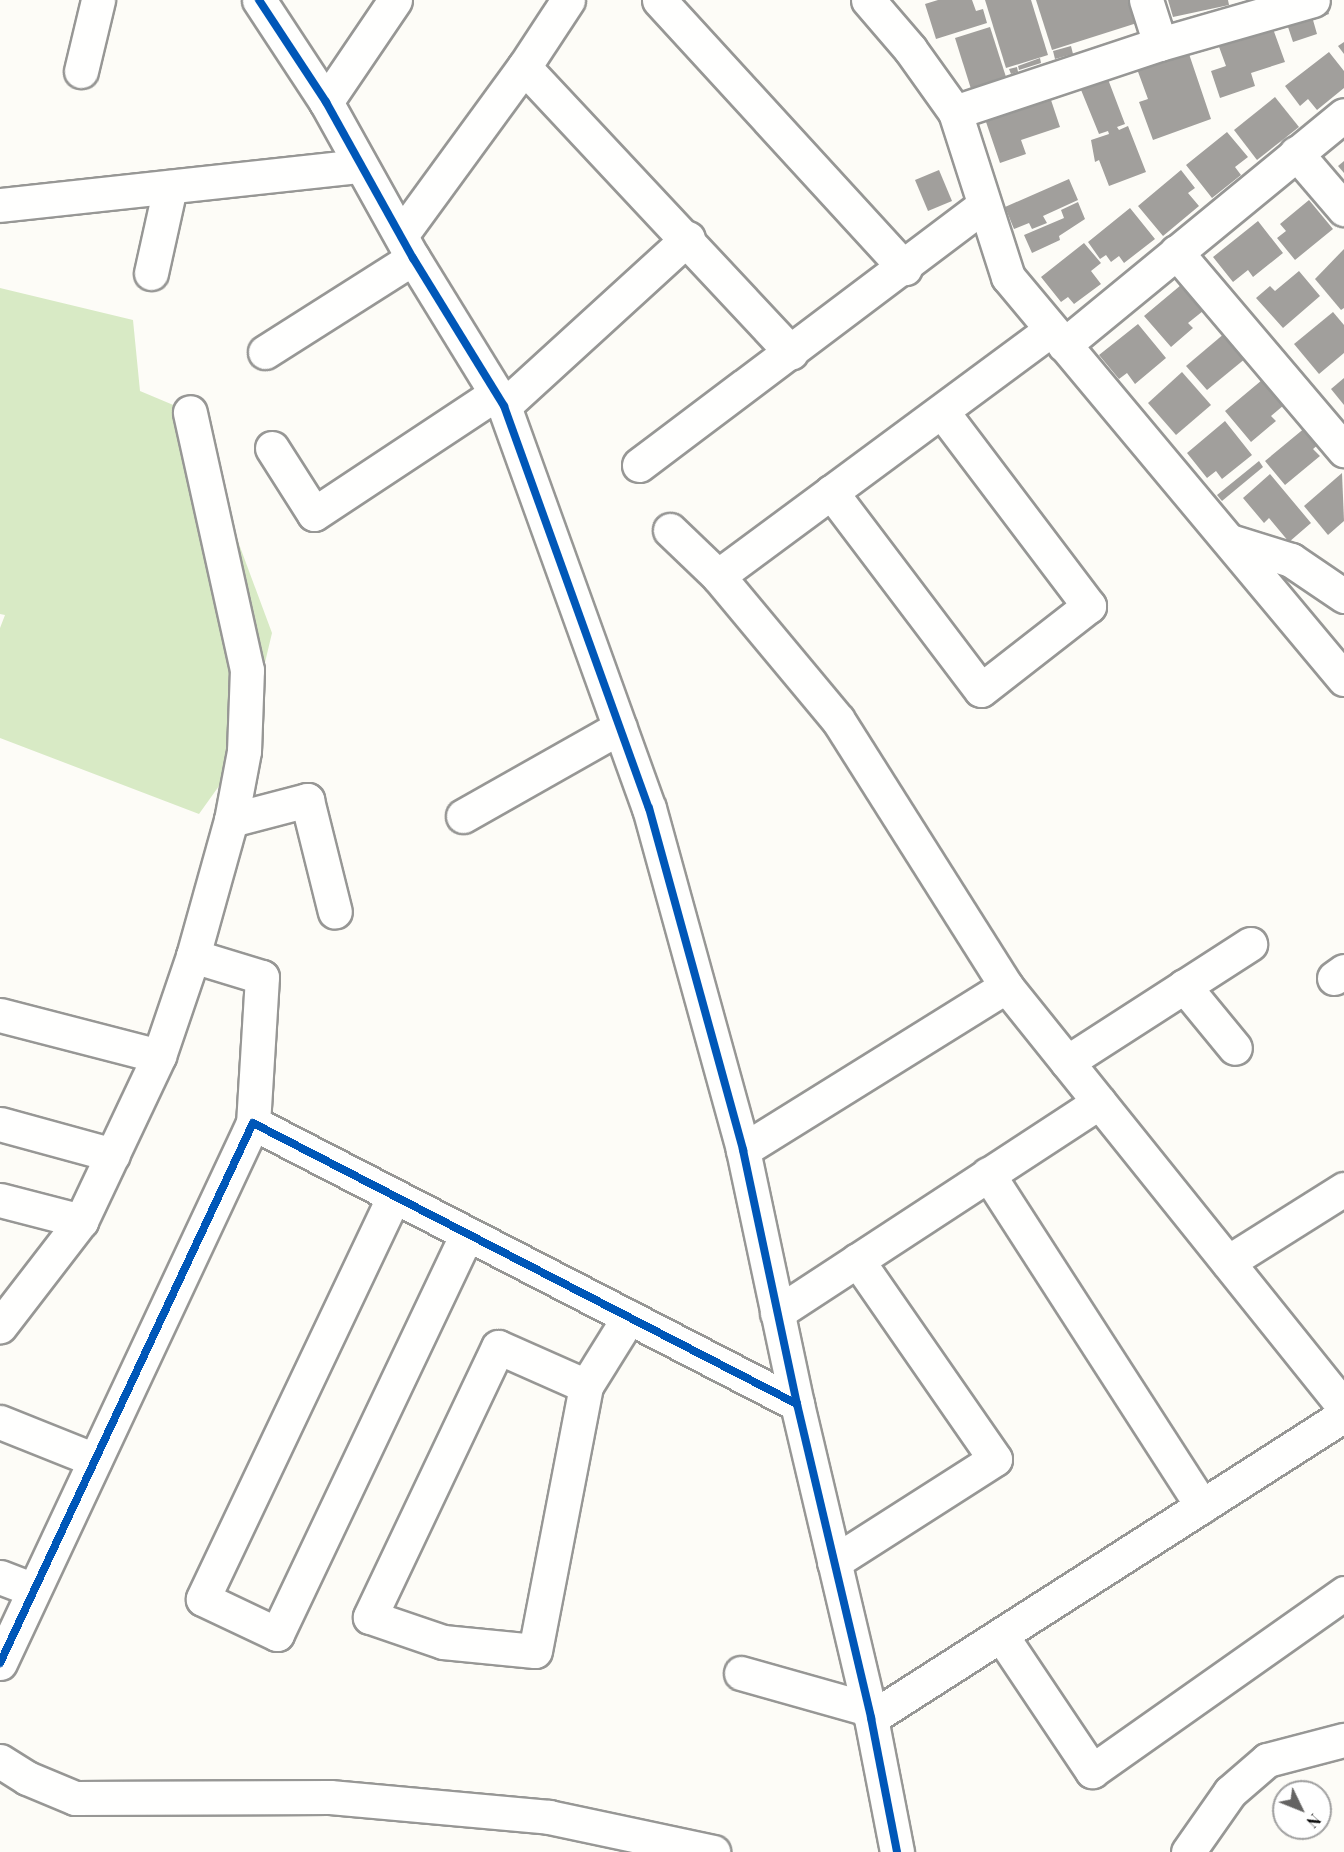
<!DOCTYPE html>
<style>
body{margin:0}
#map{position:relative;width:1344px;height:1852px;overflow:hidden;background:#fdfcf7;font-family:"Playfair Display",serif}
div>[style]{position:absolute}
.forest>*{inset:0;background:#d8eac5}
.building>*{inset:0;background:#a19f9c}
.roads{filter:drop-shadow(2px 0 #979795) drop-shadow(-2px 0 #979795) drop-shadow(0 2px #979795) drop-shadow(0 -2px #979795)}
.minor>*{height:33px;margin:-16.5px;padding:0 16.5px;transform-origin:16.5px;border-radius:16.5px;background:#fffffe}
.cycleway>*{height:8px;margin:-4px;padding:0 4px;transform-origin:4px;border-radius:4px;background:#0057b8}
span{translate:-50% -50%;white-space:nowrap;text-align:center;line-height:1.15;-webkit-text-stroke:6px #fff;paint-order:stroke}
.north{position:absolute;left:1272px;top:1780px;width:60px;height:60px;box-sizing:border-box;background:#fff;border:2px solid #a0a0a0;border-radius:50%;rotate:133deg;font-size:16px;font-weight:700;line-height:24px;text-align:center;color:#111}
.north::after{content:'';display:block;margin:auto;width:21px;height:27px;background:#646362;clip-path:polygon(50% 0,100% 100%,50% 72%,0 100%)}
</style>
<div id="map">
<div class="forest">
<i style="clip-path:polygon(0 288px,133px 320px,140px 391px,190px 412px,272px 633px,244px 751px,199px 814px,0 738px,0 628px,5px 615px,0 614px)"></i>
</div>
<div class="building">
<i style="clip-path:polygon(938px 0,972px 0,976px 11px,983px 9px,987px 23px,936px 39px,925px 4px)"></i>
<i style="clip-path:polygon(985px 0,1031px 0,1048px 55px,1006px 68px)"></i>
<i style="clip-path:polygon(1036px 0,1130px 0,1137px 23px,1052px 50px)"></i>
<i style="clip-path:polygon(1168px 0,1228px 0,1229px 5px,1173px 17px)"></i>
<i style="clip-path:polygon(1326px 5px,1329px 14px,1313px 20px,1317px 34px,1293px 42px,1285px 18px)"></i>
<i style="clip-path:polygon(1272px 26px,1285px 62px,1251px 73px,1255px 86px,1220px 98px,1211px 71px,1226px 66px,1218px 44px)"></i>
<i style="clip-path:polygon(990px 27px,1006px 77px,971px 89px,955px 38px)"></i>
<i style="clip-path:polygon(1344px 42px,1344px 54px,1338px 46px)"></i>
<i style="clip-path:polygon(1071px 46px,1073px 54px,1055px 59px,1053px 51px)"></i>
<i style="clip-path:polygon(1188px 51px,1211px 119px,1153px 140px,1139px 102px,1148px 99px,1137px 69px)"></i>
<i style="clip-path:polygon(1329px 52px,1344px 71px,1344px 88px,1317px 110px,1308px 99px,1300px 106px,1285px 86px)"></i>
<i style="clip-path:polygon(1040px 58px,1041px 63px,1019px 70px,1018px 66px)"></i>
<i style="clip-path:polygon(1017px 67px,1018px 72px,1011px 74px,1009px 69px)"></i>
<i style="clip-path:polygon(1106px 74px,1125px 124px,1117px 127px,1119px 130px,1128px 126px,1146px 172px,1109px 186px,1099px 160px,1095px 162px,1091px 140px,1109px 134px,1108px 131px,1099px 134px,1079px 85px)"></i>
<i style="clip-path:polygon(1050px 97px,1060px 127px,1021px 140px,1026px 154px,1000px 163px,985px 119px)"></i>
<i style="clip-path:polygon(1275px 97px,1299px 127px,1257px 160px,1234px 130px)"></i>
<i style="clip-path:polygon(1227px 132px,1248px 157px,1235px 167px,1241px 175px,1212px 198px,1186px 165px)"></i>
<i style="clip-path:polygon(1344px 161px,1344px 173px,1338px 166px)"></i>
<i style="clip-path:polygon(939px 170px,952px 201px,928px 211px,915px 180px)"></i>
<i style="clip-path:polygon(1181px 170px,1195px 188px,1188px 193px,1199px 206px,1163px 236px,1138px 206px)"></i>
<i style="clip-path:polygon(1069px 179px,1078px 200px,1043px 216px,1047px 223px,1032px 229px,1029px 223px,1014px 229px,1005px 207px)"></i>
<i style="clip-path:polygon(1309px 200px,1333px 229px,1295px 260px,1277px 238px,1286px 231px,1280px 224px)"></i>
<i style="clip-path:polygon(1078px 202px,1085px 219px,1059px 236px,1060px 240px,1032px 253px,1024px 235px,1064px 218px,1061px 210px)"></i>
<i style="clip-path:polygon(1130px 208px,1155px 239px,1124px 263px,1119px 256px,1111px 262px,1106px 255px,1100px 259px,1088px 242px)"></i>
<i style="clip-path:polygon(1258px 221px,1283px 253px,1253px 277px,1248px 270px,1233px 282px,1213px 257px)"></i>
<i style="clip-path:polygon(1084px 243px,1101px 263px,1091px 271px,1101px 284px,1074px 304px,1068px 297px,1061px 302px,1041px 277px)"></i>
<i style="clip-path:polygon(1344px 249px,1344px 308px,1341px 310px,1315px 279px)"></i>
<i style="clip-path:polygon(1299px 271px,1320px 296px,1283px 328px,1256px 298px,1270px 286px,1275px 291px)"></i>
<i style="clip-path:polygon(1181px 285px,1203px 311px,1188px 323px,1193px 328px,1171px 347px,1144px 316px)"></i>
<i style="clip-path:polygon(1333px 312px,1344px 325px,1344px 353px,1319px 374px,1294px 344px)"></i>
<i style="clip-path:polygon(1138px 324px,1166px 358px,1135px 384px,1127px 373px,1119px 379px,1099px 355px)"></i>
<i style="clip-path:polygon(1225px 333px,1246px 358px,1207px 390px,1186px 366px)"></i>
<i style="clip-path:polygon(1182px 372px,1211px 405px,1176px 435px,1148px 403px)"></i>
<i style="clip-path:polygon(1344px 378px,1344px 405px,1331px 389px)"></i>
<i style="clip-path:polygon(1262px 380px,1284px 405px,1271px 416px,1276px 421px,1251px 442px,1225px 411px)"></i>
<i style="clip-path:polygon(1225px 421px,1252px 455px,1222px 479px,1216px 471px,1207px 478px,1187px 453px)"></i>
<i style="clip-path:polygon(1306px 427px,1319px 444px,1313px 449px,1320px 456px,1285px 485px,1265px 461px)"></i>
<i style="clip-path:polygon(1259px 461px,1263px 467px,1222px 501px,1217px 495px)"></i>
<i style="clip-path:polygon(1342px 473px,1344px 521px,1328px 535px,1304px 506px)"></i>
<i style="clip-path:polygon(1270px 474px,1311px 523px,1289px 542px,1269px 518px,1264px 523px,1243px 498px)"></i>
</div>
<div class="roads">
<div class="minor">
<i style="left:259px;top:0;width:122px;rotate:56.7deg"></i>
<i style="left:326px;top:102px;width:179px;rotate:60.9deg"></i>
<i style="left:413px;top:258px;width:174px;rotate:58.4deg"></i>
<i style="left:504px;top:406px;width:427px;rotate:70.2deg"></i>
<i style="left:649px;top:808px;width:355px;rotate:74.6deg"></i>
<i style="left:743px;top:1150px;width:260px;rotate:78deg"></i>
<i style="left:797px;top:1404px;width:323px;rotate:76.7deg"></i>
<i style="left:871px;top:1718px;width:136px;rotate:79deg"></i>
<i style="left:659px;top:0;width:364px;rotate:47.5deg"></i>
<i style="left:868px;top:0;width:65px;rotate:49.4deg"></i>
<i style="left:910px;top:49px;width:77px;rotate:54.5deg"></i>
<i style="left:955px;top:112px;width:173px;rotate:72.2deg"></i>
<i style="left:1008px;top:277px;width:524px;rotate:50.11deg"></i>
<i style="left:1146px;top:0;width:46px;rotate:72.3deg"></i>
<i style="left:524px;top:67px;width:391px;rotate:46.9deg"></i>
<i style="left:81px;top:71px;width:73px;rotate:-76.5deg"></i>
<i style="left:326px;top:102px;width:123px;rotate:-55.9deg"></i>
<i style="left:955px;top:112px;width:216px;rotate:-18.4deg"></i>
<i style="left:1160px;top:44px;width:159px;rotate:-16deg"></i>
<i style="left:1296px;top:153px;width:74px;rotate:49.4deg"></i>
<i style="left:0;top:205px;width:362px;rotate:-6.2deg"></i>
<i style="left:402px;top:234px;width:207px;rotate:-53.9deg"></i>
<i style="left:524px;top:67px;width:80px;rotate:-56.7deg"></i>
<i style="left:1176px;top:252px;width:260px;rotate:49.7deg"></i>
<i style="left:151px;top:273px;width:88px;rotate:-77.5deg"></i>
<i style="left:1064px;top:345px;width:362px;rotate:-39.4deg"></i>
<i style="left:265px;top:352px;width:175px;rotate:-32.4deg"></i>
<i style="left:504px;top:406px;width:249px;rotate:-42.4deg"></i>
<i style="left:272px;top:448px;width:78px;rotate:57.5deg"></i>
<i style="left:314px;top:514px;width:219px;rotate:-33.5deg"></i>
<i style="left:639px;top:465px;width:431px;rotate:-37deg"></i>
<i style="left:831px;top:492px;width:248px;rotate:52.9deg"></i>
<i style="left:981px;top:690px;width:137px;rotate:-37.9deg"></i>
<i style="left:1089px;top:606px;width:242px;rotate:-127.1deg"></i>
<i style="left:670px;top:530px;width:66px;rotate:43.8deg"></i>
<i style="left:718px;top:576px;width:187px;rotate:50.2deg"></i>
<i style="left:838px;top:720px;width:315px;rotate:57.7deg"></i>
<i style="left:1006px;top:986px;width:540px;rotate:51.24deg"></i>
<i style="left:1230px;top:541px;width:64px;rotate:17.3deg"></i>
<i style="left:1291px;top:560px;width:64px;rotate:34.2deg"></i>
<i style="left:718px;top:576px;width:413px;rotate:-36.5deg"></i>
<i style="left:463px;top:816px;width:180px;rotate:-29.5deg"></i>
<i style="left:231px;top:820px;width:79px;rotate:-14.7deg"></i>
<i style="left:307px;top:800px;width:115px;rotate:76deg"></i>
<i style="left:193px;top:956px;width:72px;rotate:16.9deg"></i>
<i style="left:262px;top:977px;width:146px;rotate:93.5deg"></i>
<i style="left:1334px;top:978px;width:12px;rotate:-35deg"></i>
<i style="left:1184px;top:986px;width:80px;rotate:50.6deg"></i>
<i style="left:0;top:1015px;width:164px;rotate:14.5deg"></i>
<i style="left:1067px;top:1062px;width:218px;rotate:-32.8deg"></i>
<i style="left:0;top:1124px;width:117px;rotate:15.3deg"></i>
<i style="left:743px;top:1150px;width:310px;rotate:-31.9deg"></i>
<i style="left:988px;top:1174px;width:395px;rotate:57.2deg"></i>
<i style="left:394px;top:1196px;width:446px;rotate:115.4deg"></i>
<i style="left:203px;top:1599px;width:82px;rotate:25.3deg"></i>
<i style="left:277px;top:1634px;width:443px;rotate:-64.6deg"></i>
<i style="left:0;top:1200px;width:84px;rotate:14.5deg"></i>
<i style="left:81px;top:1221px;width:133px;rotate:127.6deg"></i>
<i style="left:81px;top:1221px;width:183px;rotate:-64.7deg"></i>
<i style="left:159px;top:1056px;width:106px;rotate:-71.2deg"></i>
<i style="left:193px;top:956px;width:141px;rotate:-74.4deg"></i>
<i style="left:231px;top:820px;width:70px;rotate:-79.3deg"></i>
<i style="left:244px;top:751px;width:81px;rotate:-87.9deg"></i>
<i style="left:247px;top:670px;width:264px;rotate:-102.5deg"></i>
<i style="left:1228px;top:1262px;width:137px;rotate:-32.2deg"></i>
<i style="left:777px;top:1313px;width:385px;rotate:-33.2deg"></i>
<i style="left:586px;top:1386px;width:96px;rotate:-156.1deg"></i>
<i style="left:498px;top:1347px;width:299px;rotate:115.4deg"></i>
<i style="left:370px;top:1617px;width:77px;rotate:18.9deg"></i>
<i style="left:443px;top:1642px;width:92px;rotate:5.6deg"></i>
<i style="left:535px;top:1651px;width:270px;rotate:-79.1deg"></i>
<i style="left:586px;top:1386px;width:81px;rotate:-58.1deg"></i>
<i style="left:0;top:1422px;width:102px;rotate:21.8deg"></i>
<i style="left:834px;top:1562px;width:191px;rotate:-32.6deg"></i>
<i style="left:995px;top:1459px;width:242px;rotate:-124.7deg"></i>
<i style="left:0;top:1577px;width:36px;rotate:21deg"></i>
<i style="left:1001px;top:1635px;width:164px;rotate:56.2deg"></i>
<i style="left:1092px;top:1771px;width:309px;rotate:-35.2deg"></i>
<i style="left:0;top:1663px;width:596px;rotate:-64.9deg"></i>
<i style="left:253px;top:1123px;width:612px;rotate:27.32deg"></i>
<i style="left:741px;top:1673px;width:132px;rotate:15.8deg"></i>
<i style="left:871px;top:1718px;width:562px;rotate:-32.64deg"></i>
<i style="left:0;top:1761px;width:32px;rotate:32deg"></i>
<i style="left:27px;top:1778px;width:52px;rotate:22.6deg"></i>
<i style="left:75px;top:1798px;width:255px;rotate:-0.2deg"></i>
<i style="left:330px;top:1797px;width:220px;rotate:5.2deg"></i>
<i style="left:549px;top:1817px;width:168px;rotate:12deg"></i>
<i style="left:1188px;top:1852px;width:73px;rotate:-55deg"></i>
<i style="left:1230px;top:1792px;width:49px;rotate:-40.9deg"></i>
<i style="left:1267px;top:1760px;width:80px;rotate:-14.6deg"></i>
</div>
</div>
<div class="cycleway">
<i style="left:259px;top:0;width:122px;rotate:56.7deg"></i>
<i style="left:326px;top:102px;width:179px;rotate:60.9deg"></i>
<i style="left:413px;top:258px;width:174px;rotate:58.4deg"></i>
<i style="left:504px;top:406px;width:427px;rotate:70.2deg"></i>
<i style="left:649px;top:808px;width:355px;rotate:74.6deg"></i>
<i style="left:743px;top:1150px;width:260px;rotate:78deg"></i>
<i style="left:797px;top:1404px;width:323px;rotate:76.7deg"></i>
<i style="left:871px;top:1718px;width:136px;rotate:79deg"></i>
<i style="left:0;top:1663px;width:596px;rotate:-64.9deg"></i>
<i style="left:253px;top:1123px;width:612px;rotate:27.32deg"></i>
</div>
<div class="north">N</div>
</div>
